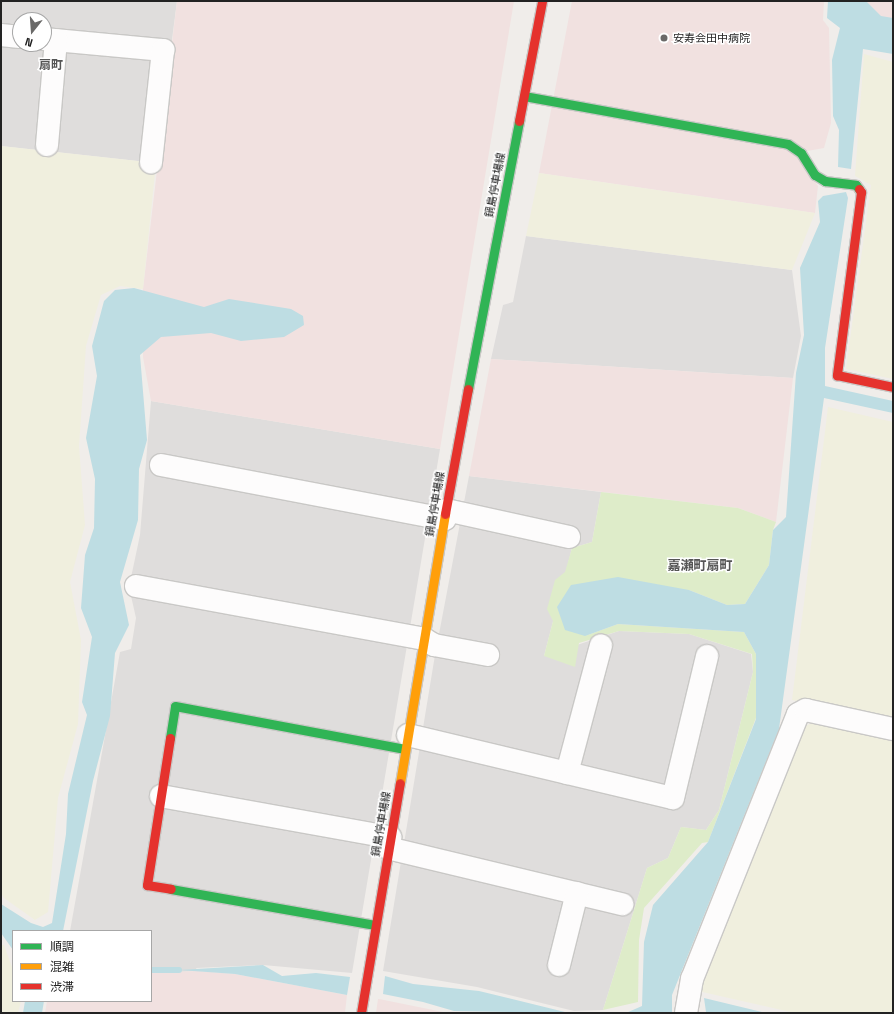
<!DOCTYPE html>
<meta charset="utf-8">
<style>
body{margin:0}
#map{position:relative;width:894px;height:1014px;overflow:hidden;background:#f0edea;font-family:"Space Grotesk","Noto Sans JP",sans-serif}
div>[style]{position:absolute}
.residential>*{inset:0;background:#dfdddc}
.commercial>*{inset:0;background:#f1e1e0}
.farmland>*{inset:0;background:#f0efde}
.grass>*{inset:0;background:#deecc9}
.water>*{inset:0;background:#bedde3}
.stream>*{height:6px;margin:-3px;padding:0 3px;transform-origin:3px;border-radius:3px;background:#bedde3}
.roads{filter:drop-shadow(1px 0 #c9c8c6) drop-shadow(-1px 0 #c9c8c6) drop-shadow(0 1px #c9c8c6) drop-shadow(0 -1px #c9c8c6)}
.street>*{height:22px;margin:-11px;padding:0 11px;transform-origin:11px;border-radius:11px;background:#fdfcfc}
.fast>*{height:9px;margin:-4.5px;padding:0 4.5px;transform-origin:4.5px;border-radius:4.5px;background:#30b455}
.slow>*{height:9px;margin:-4.5px;padding:0 4.5px;transform-origin:4.5px;border-radius:4.5px;background:#ff9f0a}
.jam>*{height:9px;margin:-4.5px;padding:0 4.5px;transform-origin:4.5px;border-radius:4.5px;background:#e5322d}
.dots>*{width:11px;height:11px;translate:-50% -50%;box-sizing:border-box;border:2px solid #fff;border-radius:50%}
span{translate:-50% -50%;white-space:nowrap;text-align:center;line-height:1.15;-webkit-text-stroke:3px #fff;paint-order:stroke}
.poi-label{font-size:11px;color:#222}
.left{translate:0 -50%;text-align:left}
.street-label{font-size:11px;color:#222}
.neighbourhood-label{font-size:12px;color:#555;font-weight:700}
.quarter-label{font-size:13px;color:#555;font-weight:700}
.frame{position:absolute;inset:0;border:2px solid #222;pointer-events:none}
.legend{position:absolute;left:12px;top:930px;width:140px;height:72px;box-sizing:border-box;background:#fff;border:1px solid #a7a7a7;margin:0;padding:5px 7px;list-style:none;font-size:12px;color:#222}
.legend li{display:flex;align-items:center;gap:8px;height:20px}
.legend b{width:20px;border:1px solid #a7a7a7}
.north{position:absolute;left:12px;top:12px;width:40px;height:40px;box-sizing:border-box;background:#fff;border:1px solid #a7a7a7;border-radius:50%;rotate:197deg;font-size:11px;font-weight:700;line-height:16px;text-align:center;color:#222}
.north::after{content:'';display:block;margin:auto;width:14px;height:18px;background:#6a6968;clip-path:polygon(50% 0,100% 100%,50% 72%,0 100%)}
</style>
<div id="map">
<div class="residential">
<i style="clip-path:polygon(evenodd,1px 1px,177px 1px,156px 163px,1px 146px,1px 1px,20px 20px,44px 20px,44px 44px,20px 44px,20px 20px)"></i>
<i style="clip-path:polygon(526px 236px,792px 270px,801px 336px,793px 378px,491px 359px,503px 305px,513px 302px)"></i>
<i style="clip-path:polygon(151px 401px,440px 449px,352px 973px,263px 965px,196px 968px,198px 971px,152px 973px,151px 931px,70px 931px,120px 652px,131px 649px,136px 618px,129px 587px,140px 535px)"></i>
<i style="clip-path:polygon(469px 476px,601px 492px,592px 542px,572px 548px,544px 656px,619px 631px,689px 634px,751px 654px,753px 672px,719px 810px,706px 830px,681px 827px,668px 858px,647px 868px,603px 1010px,574px 1011px,477px 987px,383px 971px,435px 655px)"></i>
</div>
<div class="commercial">
<i style="clip-path:polygon(177px 1px,514px 1px,440px 449px,151px 401px,143px 357px,143px 289px)"></i>
<i style="clip-path:polygon(572px 1px,824px 1px,823px 20px,829px 28px,831px 123px,824px 148px,796px 153px,818px 186px,815px 213px,539px 173px)"></i>
<i style="clip-path:polygon(858px 1px,893px 1px,893px 23px,855px 10px)"></i>
<i style="clip-path:polygon(491px 359px,793px 378px,776px 522px,738px 508px,469px 476px)"></i>
<i style="clip-path:polygon(198px 971px,235px 974px,347px 995px,345px 1013px,45px 1013px,47px 1001px,151px 1001px,151px 973px)"></i>
<i style="clip-path:polygon(378px 999px,379px 999px,448px 1013px,376px 1013px)"></i>
</div>
<div class="farmland">
<i style="clip-path:polygon(864px 54px,893px 62px,893px 379px,846px 369px,871px 185px,855px 176px)"></i>
<i style="clip-path:polygon(1px 146px,156px 163px,143px 289px,120px 286px,101px 295px,86px 346px,79px 446px,85px 525px,70px 582px,81px 640px,78px 724px,58px 798px,48px 912px,35px 920px,4px 898px,1px 893px)"></i>
<i style="clip-path:polygon(539px 173px,815px 213px,792px 270px,526px 236px)"></i>
<i style="clip-path:polygon(828px 407px,893px 422px,893px 722px,792px 700px)"></i>
<i style="clip-path:polygon(817px 721px,893px 737px,893px 1013px,795px 1013px,698px 991px,805px 726px)"></i>
<i style="clip-path:polygon(1px 945px,4px 945px,13px 970px,13px 1001px,21px 1001px,18px 1013px,1px 1013px)"></i>
</div>
<div class="grass">
<i style="clip-path:polygon(601px 492px,738px 508px,776px 522px,773px 530px,769px 565px,745px 604px,727px 605px,689px 590px,585px 636px,618px 624px,744px 632px,756px 654px,756px 718px,708px 842px,702px 843px,644px 908px,639px 940px,638px 1002px,603px 1010px,647px 868px,668px 858px,681px 827px,706px 830px,719px 810px,753px 672px,752px 654px,689px 634px,619px 631px,579px 643px,575px 667px,544px 656px,553px 621px,547px 609px,555px 580px,565px 572px,572px 548px,592px 542px)"></i>
</div>
<div class="water">
<i style="clip-path:polygon(828px 1px,866px 1px,881px 16px,893px 18px,893px 54px,863px 49px,851px 169px,838px 167px,839px 130px,833px 116px,832px 60px,840px 28px,827px 18px)"></i>
<i style="clip-path:polygon(846px 192px,848px 198px,825px 348px,825px 386px,893px 401px,893px 413px,824px 398px,779px 729px,672px 995px,672px 1013px,626px 1013px,642px 1006px,644px 942px,653px 905px,708px 842px,756px 719px,756px 654px,744px 632px,618px 624px,585px 636px,565px 630px,557px 607px,571px 585px,618px 577px,689px 590px,727px 605px,745px 604px,769px 565px,773px 530px,786px 517px,796px 373px,804px 335px,800px 268px,820px 222px,818px 201px,823px 196px)"></i>
<i style="clip-path:polygon(134px 288px,204px 307px,229px 299px,291px 309px,303px 316px,304px 325px,284px 337px,241px 341px,211px 333px,161px 337px,140px 355px,147px 440px,139px 469px,138px 520px,120px 582px,129px 625px,115px 653px,110px 716px,93px 781px,63px 931px,13px 931px,13px 950px,1px 933px,1px 904px,31px 923px,43px 927px,52px 923px,66px 834px,68px 794px,87px 715px,82px 702px,92px 637px,81px 608px,85px 555px,94px 528px,95px 479px,86px 438px,97px 376px,92px 346px,104px 301px,115px 290px)"></i>
<i style="clip-path:polygon(263px 965px,282px 976px,316px 973px,350px 977px,347px 995px,235px 974px,179px 970px)"></i>
<i style="clip-path:polygon(385px 976px,413px 984px,479px 991px,569px 1013px,454px 1011px,423px 1002px,383px 994px)"></i>
<i style="clip-path:polygon(704px 998px,766px 1013px,706px 1012px)"></i>
<i style="clip-path:polygon(25px 1001px,44px 1001px,42px 1013px,23px 1013px)"></i>
</div>
<div class="stream">
<i style="left:151px;top:970px;width:28px"></i>
</div>
<div class="roads">
<div class="street">
<i style="left:1px;top:35px;width:19px;rotate:6deg"></i>
<i style="left:44px;top:39px;width:120px;rotate:5.3deg"></i>
<i style="left:163px;top:50px;width:113px;rotate:96.1deg"></i>
<i style="left:47px;top:145px;width:105px;rotate:-85.1deg"></i>
<i style="left:161px;top:465px;width:289px;rotate:10.8deg"></i>
<i style="left:446px;top:510px;width:126px;rotate:12.4deg"></i>
<i style="left:136px;top:586px;width:293px;rotate:10.4deg"></i>
<i style="left:424px;top:639px;width:12px;rotate:31deg"></i>
<i style="left:434px;top:645px;width:55px;rotate:10.5deg"></i>
<i style="left:408px;top:735px;width:272px;rotate:13.4deg"></i>
<i style="left:673px;top:798px;width:146px;rotate:-76.5deg"></i>
<i style="left:567px;top:773px;width:132px;rotate:-75.1deg"></i>
<i style="left:161px;top:796px;width:233px;rotate:10.2deg"></i>
<i style="left:388px;top:848px;width:241px;rotate:13.5deg"></i>
<i style="left:559px;top:965px;width:74px;rotate:-76deg"></i>
<i style="left:686px;top:1013px;width:35px;rotate:-80deg"></i>
<i style="left:692px;top:979px;width:285px;rotate:-68.2deg"></i>
<i style="left:798px;top:714px;width:9px;rotate:-27deg"></i>
<i style="left:806px;top:710px;width:89px;rotate:12.3deg"></i>
</div>
<div class="fast">
<i style="left:524px;top:96px;width:268px;rotate:10.3deg"></i>
<i style="left:788px;top:144px;width:16px;rotate:35deg"></i>
<i style="left:801px;top:153px;width:26px;rotate:58deg"></i>
<i style="left:815px;top:175px;width:12px;rotate:31deg"></i>
<i style="left:825px;top:181px;width:31px;rotate:7deg"></i>
<i style="left:856px;top:185px;width:5px;rotate:53deg"></i>
<i style="left:468px;top:389px;width:273px;rotate:-79.2deg"></i>
<i style="left:170px;top:738px;width:32px;rotate:-81deg"></i>
<i style="left:175px;top:706px;width:234px;rotate:10.6deg"></i>
<i style="left:171px;top:889px;width:207px;rotate:10deg"></i>
</div>
<div class="slow">
<i style="left:400px;top:783px;width:273px;rotate:-80.5deg"></i>
</div>
<div class="jam">
<i style="left:519px;top:121px;width:122px;rotate:-79.1deg"></i>
<i style="left:859px;top:189px;width:4px;rotate:56deg"></i>
<i style="left:861px;top:192px;width:185px;rotate:97.5deg"></i>
<i style="left:837px;top:375px;width:57px;rotate:12.1deg"></i>
<i style="left:445px;top:514px;width:127px;rotate:-79.6deg"></i>
<i style="left:170px;top:738px;width:149px;rotate:98.9deg"></i>
<i style="left:147px;top:885px;width:24px;rotate:9deg"></i>
<i style="left:361px;top:1013px;width:233px;rotate:-80.4deg"></i>
</div>
</div>
<div class="dots">
<i style="left:664px;top:38px;background:#6a6968"></i>
</div>
<div class="poi-label">
<span class="left" style="left:673px;top:38px">安寿会田中病院</span>
</div>
<div class="street-label">
<span style="left:495px;top:185px;rotate:-79deg">鍋島停車場線</span>
<span style="left:435px;top:504px;rotate:-80deg">鍋島停車場線</span>
<span style="left:381px;top:824px;rotate:-80deg">鍋島停車場線</span>
</div>
<div class="neighbourhood-label">
<span style="left:51px;top:66px">扇町</span>
</div>
<div class="quarter-label">
<span style="left:700px;top:566px">嘉瀬町扇町</span>
</div>
<div class="frame"></div>
<ul class="legend">
<li><b style="height:5px;background:#30b455"></b>順調</li>
<li><b style="height:5px;background:#ff9f0a"></b>混雑</li>
<li><b style="height:5px;background:#e5322d"></b>渋滞</li>
</ul>
<div class="north">N</div>
</div>
